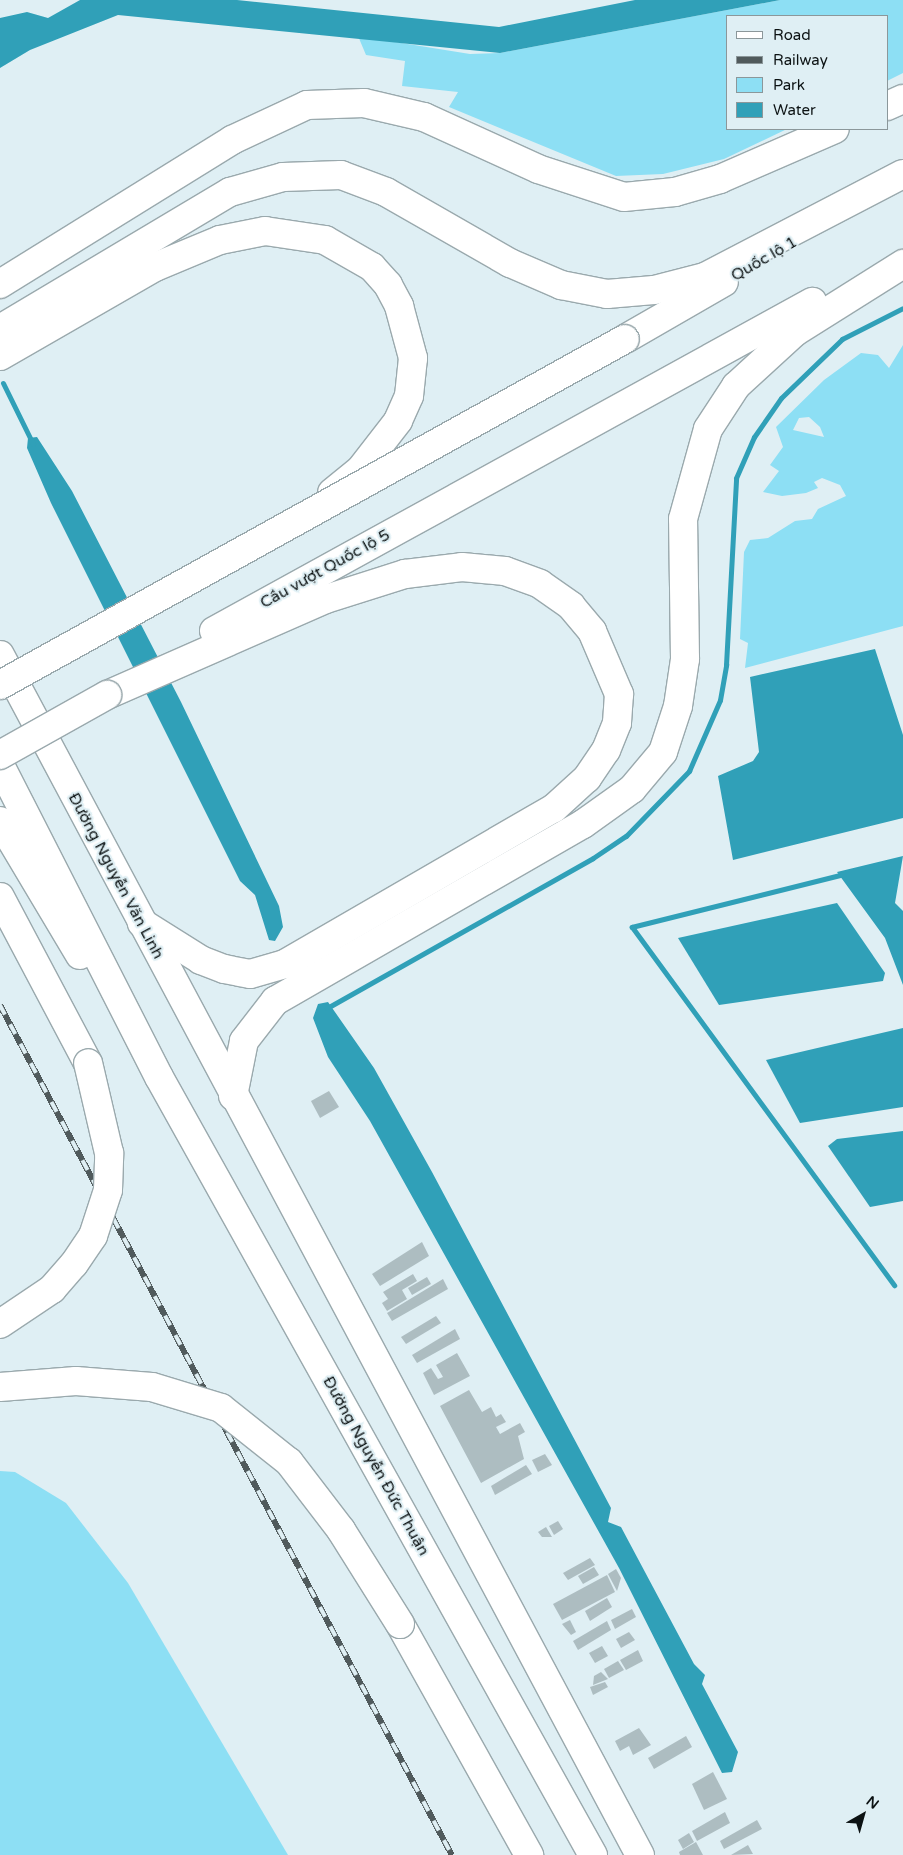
<!DOCTYPE html>
<meta charset="utf-8">
<style>
body{margin:0}
#map{position:relative;width:903px;height:1855px;overflow:hidden;background:#dfeff4;font-family:"Varela Round",sans-serif}
div>[style]{position:absolute}
.green>*{inset:0;background:#8ddff4}
.water>*{inset:0;background:#30a0b8}
.stream>*{height:5px;margin:-2.5px;padding:0 2.5px;transform-origin:2.5px;border-radius:2.5px;background:#30a0b8}
.building>*{inset:0;background:#adbdc1}
.roads{filter:drop-shadow(1px 0 #9aa9ad) drop-shadow(-1px 0 #9aa9ad) drop-shadow(0 1px #9aa9ad) drop-shadow(0 -1px #9aa9ad)}
.major>*{height:28px;margin:-14px;padding:0 14px;transform-origin:14px;border-radius:14px;background:#fff}
.highway>*{height:28px;margin:-14px;padding:0 14px;transform-origin:14px;border-radius:14px;background:#fff}
.rail>*{height:5.5px;margin-top:-2.75px;transform-origin:0;background:repeating-linear-gradient(90deg,#dfeff4 0 11px,#505a5c 0 22px);box-sizing:border-box;border-block:1px solid #505a5c}
.bridges{filter:drop-shadow(1px 0 #9aa9ad) drop-shadow(-1px 0 #9aa9ad) drop-shadow(0 1px #9aa9ad) drop-shadow(0 -1px #9aa9ad)}
.highway-bridge>*{height:28px;margin:-14px;padding:0 14px;transform-origin:14px;border-radius:14px;background:#fff}
span{translate:-50% -50%;white-space:nowrap;text-align:center;line-height:1.15;-webkit-text-stroke:4.5px #dfeff4;paint-order:stroke}
.street-label{font-size:16px;color:#0c1213}
.legend{position:absolute;left:726px;top:15px;width:162px;height:115px;box-sizing:border-box;background:#dfeff4;border:1px solid #8b979a;margin:0;padding:6px 9px;list-style:none;font-size:15px;color:#0c1213}
.legend li{display:flex;align-items:center;gap:10px;height:25px}
.legend b{width:25px;border:1px solid #8b979a}
.north{position:absolute;left:838px;top:1790px;width:50px;height:50px;-webkit-text-stroke:4px #dfeff4;paint-order:stroke;rotate:38deg;font-size:14px;font-weight:700;line-height:20px;text-align:center;color:#0c1213}
.north::after{content:'';display:block;margin:auto;width:18px;height:22px;background:#0c1213;clip-path:polygon(50% 0,100% 100%,50% 72%,0 100%)}
</style>
<div id="map">
<div class="green">
<i style="clip-path:polygon(780px 0,903px 0,903px 73px,887px 81px,887px 16px,727px 16px,727px 129px,787px 129px,724px 159px,663px 174px,616px 176px,449px 107px,458px 92px,402px 86px,405px 61px,366px 55px,358px 36px,470px 54px,500px 53px)"></i>
<i style="clip-path:polygon(evenodd,903px 345px,903px 626px,745px 668px,748px 643px,740px 639px,744px 552px,750px 540px,768px 538px,795px 521px,812px 519px,818px 509px,846px 496px,840px 485px,822px 478px,814px 482px,818px 488px,806px 493px,782px 496px,763px 492px,779px 471px,770px 465px,783px 447px,776px 427px,824px 380px,861px 353px,878px 355px,889px 368px,903px 345px,809px 417px,820px 427px,824px 437px,793px 430px,799px 418px,809px 417px)"></i>
<i style="clip-path:polygon(0 1471px,15px 1472px,66px 1503px,128px 1583px,288px 1855px,0 1855px)"></i>
</div>
<div class="water">
<i style="clip-path:polygon(80px 0,237px 0,499px 27px,635px 0,780px 0,500px 53px,118px 15px,30px 50px,0 68px,0 18px,27px 12px,48px 18px)"></i>
<i style="clip-path:polygon(37px 437px,72px 491px,181px 702px,279px 906px,283px 927px,275px 941px,269px 940px,255px 895px,240px 881px,51px 503px,27px 448px,28px 438px)"></i>
<i style="clip-path:polygon(875px 649px,903px 735px,903px 818px,733px 860px,718px 776px,753px 761px,759px 752px,750px 677px)"></i>
<i style="clip-path:polygon(903px 856px,895px 903px,903px 911px,903px 985px,885px 938px,837px 872px)"></i>
<i style="clip-path:polygon(837px 903px,885px 973px,883px 981px,719px 1005px,678px 938px)"></i>
<i style="clip-path:polygon(328px 1002px,374px 1068px,432px 1172px,611px 1508px,608px 1522px,621px 1527px,694px 1664px,705px 1675px,702px 1684px,738px 1752px,732px 1772px,722px 1773px,619px 1568px,370px 1121px,328px 1057px,313px 1018px,318px 1004px)"></i>
<i style="clip-path:polygon(903px 1028px,903px 1107px,800px 1123px,766px 1060px)"></i>
<i style="clip-path:polygon(903px 1131px,903px 1201px,870px 1207px,828px 1146px,837px 1139px)"></i>
</div>
<div class="stream">
<i style="left:3px;top:383px;width:68px;rotate:63.8deg"></i>
<i style="left:844px;top:874px;width:219px;rotate:166deg"></i>
<i style="left:632px;top:927px;width:444px;rotate:53.8deg"></i>
<i style="left:327px;top:1008px;width:305px;rotate:-29.4deg"></i>
<i style="left:593px;top:858px;width:40px;rotate:-34deg"></i>
<i style="left:626px;top:836px;width:91px;rotate:-45.9deg"></i>
<i style="left:689px;top:771px;width:77px;rotate:-66.4deg"></i>
<i style="left:720px;top:700px;width:36px;rotate:-80deg"></i>
<i style="left:726px;top:665px;width:187px;rotate:-86.9deg"></i>
<i style="left:736px;top:478px;width:45px;rotate:-66.3deg"></i>
<i style="left:754px;top:437px;width:47px;rotate:-55.3deg"></i>
<i style="left:781px;top:398px;width:85px;rotate:-44deg"></i>
<i style="left:842px;top:339px;width:68px;rotate:-26.9deg"></i>
</div>
<div class="building">
<i style="clip-path:polygon(329px 1091px,339px 1107px,320px 1118px,311px 1101px)"></i>
<i style="clip-path:polygon(422px 1242px,429px 1256px,380px 1286px,372px 1274px)"></i>
<i style="clip-path:polygon(413px 1274px,417px 1281px,402px 1290px,407px 1299px,387px 1311px,382px 1303px,388px 1299px,383px 1292px)"></i>
<i style="clip-path:polygon(427px 1277px,431px 1284px,412px 1295px,408px 1288px)"></i>
<i style="clip-path:polygon(443px 1279px,448px 1289px,392px 1321px,387px 1313px)"></i>
<i style="clip-path:polygon(436px 1316px,441px 1323px,406px 1344px,401px 1337px)"></i>
<i style="clip-path:polygon(455px 1329px,460px 1339px,417px 1363px,412px 1355px)"></i>
<i style="clip-path:polygon(457px 1353px,470px 1376px,434px 1395px,423px 1373px,431px 1368px,438px 1379px,443px 1377px,436px 1365px)"></i>
<i style="clip-path:polygon(469px 1390px,482px 1412px,491px 1407px,496px 1417px,501px 1414px,506px 1422px,496px 1427px,500px 1434px,520px 1423px,525px 1432px,518px 1436px,524px 1459px,481px 1483px,440px 1406px)"></i>
<i style="clip-path:polygon(545px 1454px,552px 1465px,538px 1472px,532px 1460px)"></i>
<i style="clip-path:polygon(526px 1465px,532px 1474px,495px 1495px,491px 1486px)"></i>
<i style="clip-path:polygon(558px 1521px,563px 1529px,554px 1535px,549px 1526px)"></i>
<i style="clip-path:polygon(546px 1527px,552px 1537px,542px 1537px,538px 1532px)"></i>
<i style="clip-path:polygon(590px 1558px,595px 1565px,568px 1580px,563px 1573px)"></i>
<i style="clip-path:polygon(594px 1567px,599px 1575px,583px 1584px,578px 1576px)"></i>
<i style="clip-path:polygon(616px 1569px,621px 1578px,617px 1591px,608px 1574px)"></i>
<i style="clip-path:polygon(607px 1575px,615px 1592px,562px 1620px,553px 1604px)"></i>
<i style="clip-path:polygon(607px 1598px,612px 1607px,590px 1621px,585px 1611px)"></i>
<i style="clip-path:polygon(632px 1609px,636px 1617px,615px 1629px,611px 1620px)"></i>
<i style="clip-path:polygon(570px 1620px,576px 1632px,571px 1635px,562px 1624px)"></i>
<i style="clip-path:polygon(607px 1621px,611px 1630px,578px 1650px,573px 1641px)"></i>
<i style="clip-path:polygon(629px 1632px,635px 1640px,621px 1648px,616px 1639px)"></i>
<i style="clip-path:polygon(602px 1646px,608px 1656px,595px 1663px,589px 1653px)"></i>
<i style="clip-path:polygon(638px 1650px,643px 1661px,626px 1670px,620px 1660px)"></i>
<i style="clip-path:polygon(618px 1661px,624px 1670px,609px 1678px,604px 1669px)"></i>
<i style="clip-path:polygon(601px 1672px,608px 1679px,593px 1685px,594px 1676px)"></i>
<i style="clip-path:polygon(605px 1682px,608px 1687px,593px 1695px,590px 1687px)"></i>
<i style="clip-path:polygon(639px 1728px,651px 1745px,633px 1755px,629px 1746px,620px 1751px,615px 1741px)"></i>
<i style="clip-path:polygon(686px 1736px,692px 1747px,654px 1769px,648px 1758px)"></i>
<i style="clip-path:polygon(713px 1772px,727px 1799px,704px 1810px,692px 1784px)"></i>
<i style="clip-path:polygon(725px 1812px,730px 1823px,697px 1841px,692px 1831px)"></i>
<i style="clip-path:polygon(757px 1820px,762px 1829px,724px 1849px,720px 1841px)"></i>
<i style="clip-path:polygon(689px 1833px,694px 1842px,683px 1849px,678px 1840px)"></i>
<i style="clip-path:polygon(696px 1842px,703px 1855px,680px 1855px,679px 1852px)"></i>
<i style="clip-path:polygon(748px 1845px,753px 1854px,731px 1855px)"></i>
</div>
<div class="roads">
<div class="major">
<i style="left:887px;top:106px;width:17px;rotate:-24deg"></i>
<i style="left:0;top:284px;width:273px;rotate:-31.8deg"></i>
<i style="left:232px;top:140px;width:83px;rotate:-25deg"></i>
<i style="left:307px;top:105px;width:57px;rotate:-2deg"></i>
<i style="left:364px;top:103px;width:62px;rotate:13.1deg"></i>
<i style="left:424px;top:117px;width:125px;rotate:24.5deg"></i>
<i style="left:538px;top:169px;width:90px;rotate:18deg"></i>
<i style="left:624px;top:197px;width:51px;rotate:-5.6deg"></i>
<i style="left:675px;top:192px;width:47px;rotate:-16.1deg"></i>
<i style="left:720px;top:179px;width:125px;rotate:-23.5deg"></i>
</div>
<div class="highway">
<i style="left:0;top:329px;width:268px;rotate:-30.8deg"></i>
<i style="left:230px;top:192px;width:55px;rotate:-15.8deg"></i>
<i style="left:283px;top:177px;width:58px;rotate:-2deg"></i>
<i style="left:341px;top:175px;width:48px;rotate:20.7deg"></i>
<i style="left:386px;top:192px;width:143px;rotate:29.8deg"></i>
<i style="left:510px;top:263px;width:56px;rotate:23.3deg"></i>
<i style="left:561px;top:285px;width:47px;rotate:11.1deg"></i>
<i style="left:607px;top:294px;width:47px;rotate:-4.9deg"></i>
<i style="left:654px;top:290px;width:53px;rotate:-14.3deg"></i>
<i style="left:705px;top:277px;width:223px;rotate:-27.5deg"></i>
<i style="left:625px;top:339px;width:114px;rotate:-29.9deg"></i>
<i style="left:0;top:356px;width:179px;rotate:-29.9deg"></i>
<i style="left:155px;top:267px;width:70px;rotate:-22.6deg"></i>
<i style="left:220px;top:240px;width:46px;rotate:-11.3deg"></i>
<i style="left:265px;top:231px;width:61px;rotate:8.5deg"></i>
<i style="left:325px;top:240px;width:54px;rotate:29.9deg"></i>
<i style="left:372px;top:267px;width:24px;rotate:48deg"></i>
<i style="left:388px;top:285px;width:24px;rotate:62deg"></i>
<i style="left:399px;top:306px;width:54px;rotate:74.9deg"></i>
<i style="left:413px;top:358px;width:38px;rotate:96deg"></i>
<i style="left:409px;top:396px;width:27px;rotate:114deg"></i>
<i style="left:398px;top:421px;width:62px;rotate:127.8deg"></i>
<i style="left:360px;top:470px;width:36px;rotate:141deg"></i>
<i style="left:214px;top:631px;width:683px;rotate:-28.82deg"></i>
<i style="left:0;top:655px;width:1360px;rotate:61.93deg"></i>
<i style="left:107px;top:695px;width:239px;rotate:-23.7deg"></i>
<i style="left:326px;top:599px;width:83px;rotate:-17.6deg"></i>
<i style="left:405px;top:574px;width:57px;rotate:-7deg"></i>
<i style="left:462px;top:567px;width:43px;rotate:5.3deg"></i>
<i style="left:505px;top:571px;width:37px;rotate:20deg"></i>
<i style="left:540px;top:584px;width:38px;rotate:35deg"></i>
<i style="left:571px;top:606px;width:33px;rotate:50deg"></i>
<i style="left:592px;top:631px;width:69px;rotate:66.8deg"></i>
<i style="left:619px;top:694px;width:29px;rotate:94deg"></i>
<i style="left:617px;top:723px;width:29px;rotate:112deg"></i>
<i style="left:606px;top:750px;width:34px;rotate:124deg"></i>
<i style="left:587px;top:778px;width:45px;rotate:137.7deg"></i>
<i style="left:554px;top:808px;width:311px;rotate:149.9deg"></i>
<i style="left:285px;top:964px;width:36px;rotate:164deg"></i>
<i style="left:250px;top:974px;width:26px;rotate:-169deg"></i>
<i style="left:224px;top:969px;width:25px;rotate:-159deg"></i>
<i style="left:201px;top:960px;width:70px;rotate:-147.9deg"></i>
<i style="left:0;top:765px;width:350px;rotate:63deg"></i>
<i style="left:159px;top:1077px;width:891px;rotate:60.85deg"></i>
<i style="left:0;top:821px;width:156px;rotate:59.2deg"></i>
<i style="left:0;top:897px;width:188px;rotate:62.1deg"></i>
<i style="left:233px;top:1096px;width:56px;rotate:-78.7deg"></i>
<i style="left:244px;top:1041px;width:51px;rotate:-52.2deg"></i>
<i style="left:275px;top:1001px;width:355px;rotate:-29.9deg"></i>
<i style="left:583px;top:824px;width:60px;rotate:-35.5deg"></i>
<i style="left:632px;top:789px;width:48px;rotate:-50deg"></i>
<i style="left:663px;top:752px;width:48px;rotate:-71.9deg"></i>
<i style="left:678px;top:706px;width:48px;rotate:-81.5deg"></i>
<i style="left:685px;top:659px;width:140px;rotate:-90.8deg"></i>
<i style="left:683px;top:519px;width:93px;rotate:-74.5deg"></i>
<i style="left:708px;top:429px;width:51px;rotate:-56.9deg"></i>
<i style="left:736px;top:386px;width:80px;rotate:-42.5deg"></i>
<i style="left:795px;top:332px;width:128px;rotate:-32.2deg"></i>
<i style="left:400px;top:1624px;width:265px;rotate:60.8deg"></i>
</div>
</div>
<div class="rail">
<i style="left:0;top:1005px;width:963px;rotate:62deg"></i>
</div>
<div class="bridges">
<div class="highway-bridge">
<i style="left:0;top:685px;width:714px;rotate:-28.97deg"></i>
<i style="left:0;top:755px;width:123px;rotate:-29.3deg"></i>
<i style="left:0;top:1324px;width:63px;rotate:-33.9deg"></i>
<i style="left:52px;top:1289px;width:33px;rotate:-49deg"></i>
<i style="left:74px;top:1264px;width:34px;rotate:-56deg"></i>
<i style="left:93px;top:1236px;width:48px;rotate:-71.9deg"></i>
<i style="left:108px;top:1190px;width:37px;rotate:-88deg"></i>
<i style="left:109px;top:1153px;width:92px;rotate:-103.1deg"></i>
<i style="left:0;top:1387px;width:76px;rotate:-4.5deg"></i>
<i style="left:76px;top:1381px;width:76px;rotate:4.5deg"></i>
<i style="left:152px;top:1387px;width:72px;rotate:16.9deg"></i>
<i style="left:221px;top:1408px;width:87px;rotate:38.5deg"></i>
<i style="left:289px;top:1462px;width:86px;rotate:52.6deg"></i>
<i style="left:341px;top:1530px;width:111px;rotate:57.9deg"></i>
</div>
</div>
<div class="street-label">
<span style="left:764px;top:259px;rotate:-30deg">Quốc lộ 1</span>
<span style="left:325px;top:569px;rotate:-29deg">Cầu vượt Quốc lộ 5</span>
<span style="left:116px;top:876px;rotate:62deg">Đường Nguyễn Văn Linh</span>
<span style="left:376px;top:1466px;rotate:61deg">Đường Nguyễn Đức Thuận</span>
</div>
<ul class="legend">
<li><b style="height:6px;background:#fff"></b>Road</li>
<li><b style="height:6px;background:#505a5c"></b>Railway</li>
<li><b style="height:14px;background:#8ddff4"></b>Park</li>
<li><b style="height:14px;background:#30a0b8"></b>Water</li>
</ul>
<div class="north">N</div>
</div>
